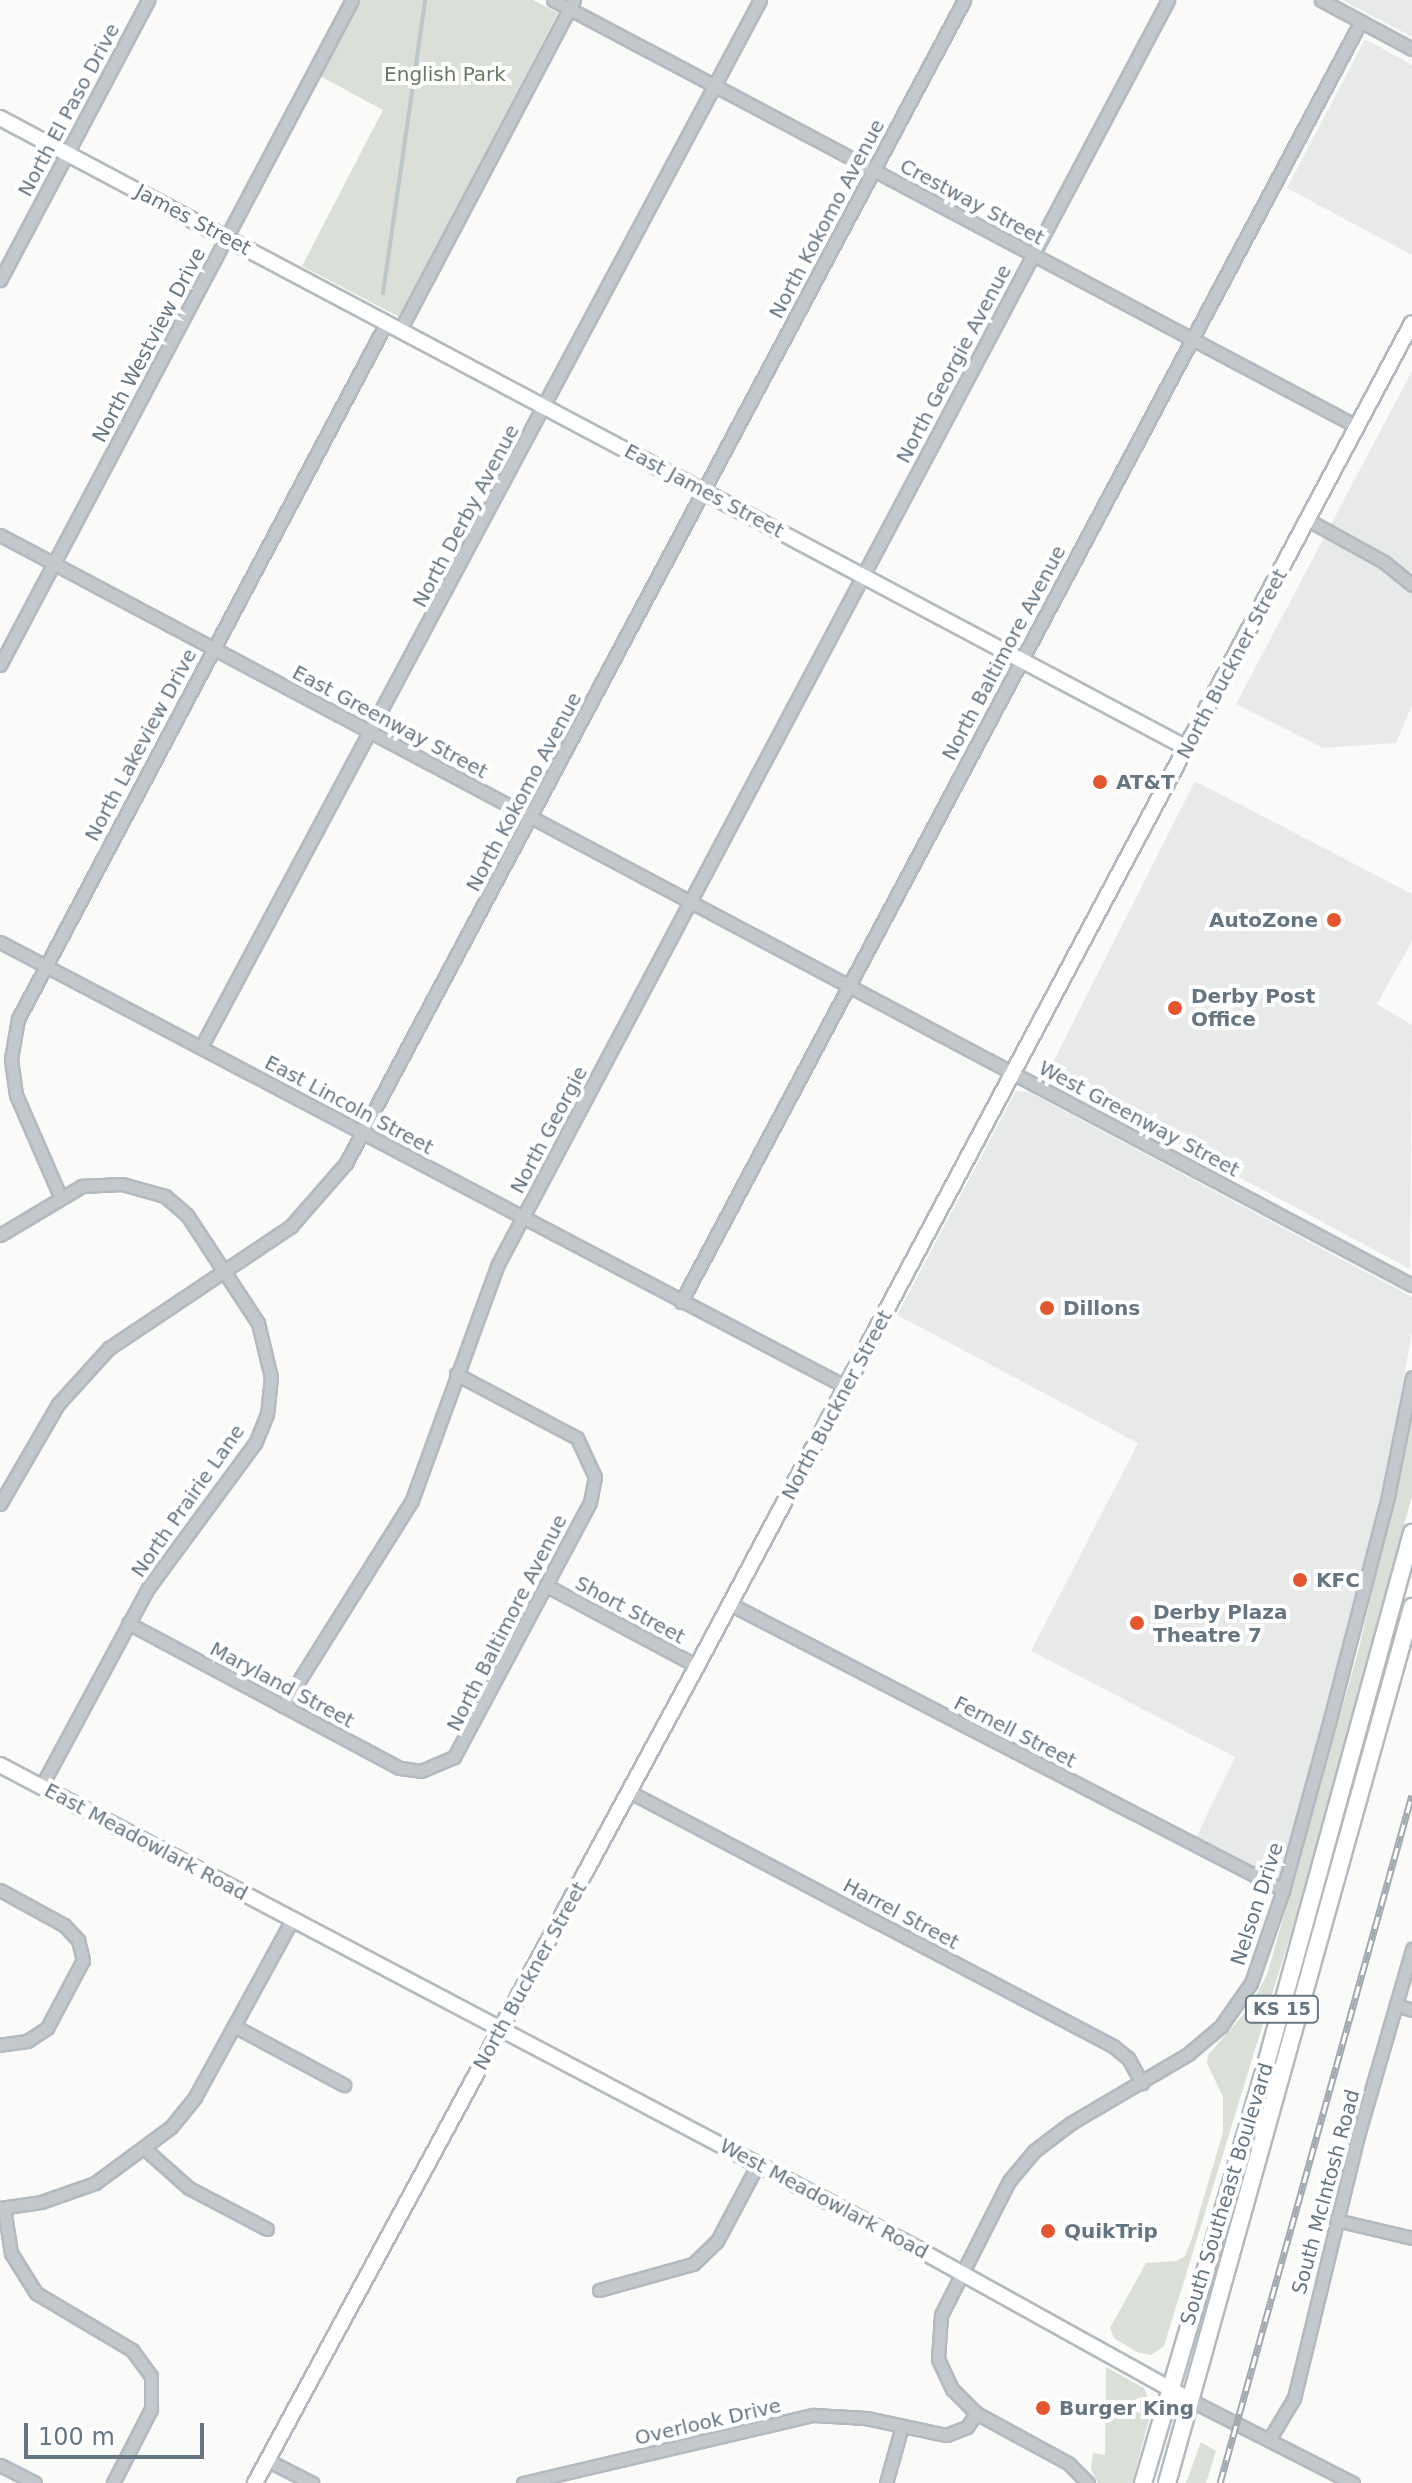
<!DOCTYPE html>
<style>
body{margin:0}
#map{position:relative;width:1412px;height:2483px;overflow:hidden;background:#fafaf8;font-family:"DejaVu Sans",sans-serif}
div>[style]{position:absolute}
.built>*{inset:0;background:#e8e9e9}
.green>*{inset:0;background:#dadfd7}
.stream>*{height:4px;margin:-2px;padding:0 2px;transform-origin:2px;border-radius:2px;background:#bbc7cb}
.roads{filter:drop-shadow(2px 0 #b3babf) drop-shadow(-2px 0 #b3babf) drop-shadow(0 2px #b3babf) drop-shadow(0 -2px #b3babf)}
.street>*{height:11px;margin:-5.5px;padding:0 5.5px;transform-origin:5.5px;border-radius:5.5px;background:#c3c8cc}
.secondary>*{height:14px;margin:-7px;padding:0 7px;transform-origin:7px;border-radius:7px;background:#fff}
.primary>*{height:16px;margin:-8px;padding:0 8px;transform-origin:8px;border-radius:8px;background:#fff}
.rail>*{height:7px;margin-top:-3.5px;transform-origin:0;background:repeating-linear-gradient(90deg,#fff 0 12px,#a2aab0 0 24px);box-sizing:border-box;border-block:2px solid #a2aab0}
.dots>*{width:22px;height:22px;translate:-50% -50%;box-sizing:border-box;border:4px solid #fff;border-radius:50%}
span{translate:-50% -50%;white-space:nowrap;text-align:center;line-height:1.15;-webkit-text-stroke:8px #fff;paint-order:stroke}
.shield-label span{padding:2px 6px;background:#fff;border:2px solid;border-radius:6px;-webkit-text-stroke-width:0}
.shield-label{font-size:18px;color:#657683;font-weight:700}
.park-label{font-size:20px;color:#687a64}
.street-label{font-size:20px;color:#657683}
.poi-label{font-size:20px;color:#657683;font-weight:700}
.left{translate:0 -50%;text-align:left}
.right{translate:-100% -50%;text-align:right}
.scale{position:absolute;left:24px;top:2423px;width:180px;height:36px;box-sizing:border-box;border:4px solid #657683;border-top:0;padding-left:10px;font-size:24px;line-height:28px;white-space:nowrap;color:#657683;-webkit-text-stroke:6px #fff;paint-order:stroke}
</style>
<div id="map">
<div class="built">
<i style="clip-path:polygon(1342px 0,1412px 0,1412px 37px)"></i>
<i style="clip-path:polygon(1365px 39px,1412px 65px,1412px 255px,1287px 188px)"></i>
<i style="clip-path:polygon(1412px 371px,1412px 705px,1396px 743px,1323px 748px,1236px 704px)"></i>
<i style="clip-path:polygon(1195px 781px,1412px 894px,1412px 941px,1377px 1004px,1412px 1025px,1410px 1269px,1047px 1074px)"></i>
<i style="clip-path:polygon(1016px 1091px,1029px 1092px,1412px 1297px,1412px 1332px,1371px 1562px,1283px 1890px,1193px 1844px,1235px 1757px,1031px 1651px,1138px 1443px,897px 1315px)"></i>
</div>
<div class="green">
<i style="clip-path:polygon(361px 0,533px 0,558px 13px,399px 317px,302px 266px,383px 110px,320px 76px)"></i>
<i style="clip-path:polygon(1412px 1419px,1412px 1496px,1297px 1913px,1164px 2346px,1151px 2355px,1137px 2352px,1114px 2338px,1110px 2328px,1146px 2263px,1176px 2261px,1185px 2256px,1192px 2238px,1223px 2132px,1223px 2097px,1207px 2063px,1208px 2055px,1250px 2007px,1267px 1975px,1359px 1648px)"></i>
<i style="clip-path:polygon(1106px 2367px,1144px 2388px,1152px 2408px,1132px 2483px,1098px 2483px,1091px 2469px,1093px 2453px,1105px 2455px)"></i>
<i style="clip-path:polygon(1201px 2442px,1216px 2451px,1206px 2483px,1186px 2483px)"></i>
</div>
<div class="stream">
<i style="left:383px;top:293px;width:296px;rotate:-81.8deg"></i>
</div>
<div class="roads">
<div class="street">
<i style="left:553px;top:0;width:911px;rotate:27.94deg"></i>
<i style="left:1321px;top:0;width:103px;rotate:28.3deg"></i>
<i style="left:0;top:280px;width:317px;rotate:-62.1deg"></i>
<i style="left:400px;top:330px;width:373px;rotate:-62.2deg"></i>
<i style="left:1308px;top:520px;width:87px;rotate:28.9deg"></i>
<i style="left:1384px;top:562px;width:36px;rotate:39deg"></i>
<i style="left:0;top:535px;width:1599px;rotate:27.98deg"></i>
<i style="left:0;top:665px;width:752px;rotate:-62.11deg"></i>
<i style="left:0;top:942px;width:956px;rotate:27.74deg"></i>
<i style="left:201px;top:1047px;width:1187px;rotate:-61.9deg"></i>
<i style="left:60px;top:1196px;width:110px;rotate:-113.5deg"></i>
<i style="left:16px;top:1095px;width:36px;rotate:-98deg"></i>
<i style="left:11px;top:1059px;width:41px;rotate:-80.1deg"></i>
<i style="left:18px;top:1019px;width:787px;rotate:-62.13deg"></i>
<i style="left:0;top:1235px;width:96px;rotate:-30.9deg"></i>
<i style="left:82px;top:1186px;width:40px;rotate:-2.9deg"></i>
<i style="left:122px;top:1184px;width:45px;rotate:15.6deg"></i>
<i style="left:165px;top:1196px;width:29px;rotate:41deg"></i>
<i style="left:187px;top:1215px;width:129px;rotate:56.7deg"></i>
<i style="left:258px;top:1323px;width:56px;rotate:76.5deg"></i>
<i style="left:271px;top:1377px;width:37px;rotate:96deg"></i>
<i style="left:267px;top:1414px;width:31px;rotate:112deg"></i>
<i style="left:255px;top:1443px;width:180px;rotate:126.4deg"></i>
<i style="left:148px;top:1588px;width:226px;rotate:118.3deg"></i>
<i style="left:681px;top:1302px;width:1450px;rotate:-62.04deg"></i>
<i style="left:0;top:1504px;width:116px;rotate:-59.9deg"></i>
<i style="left:58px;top:1404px;width:76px;rotate:-47.7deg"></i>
<i style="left:109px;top:1348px;width:219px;rotate:-33.8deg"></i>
<i style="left:291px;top:1226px;width:84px;rotate:-48.9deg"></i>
<i style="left:346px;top:1163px;width:1317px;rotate:-62.01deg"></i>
<i style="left:547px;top:1586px;width:170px;rotate:28.1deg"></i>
<i style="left:730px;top:1604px;width:623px;rotate:27.35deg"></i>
<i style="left:128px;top:1623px;width:308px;rotate:28.1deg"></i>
<i style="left:400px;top:1768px;width:21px;rotate:8deg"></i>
<i style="left:421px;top:1771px;width:36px;rotate:-23deg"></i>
<i style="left:454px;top:1757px;width:289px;rotate:-61.9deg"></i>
<i style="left:590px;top:1502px;width:25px;rotate:-79deg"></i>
<i style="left:595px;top:1477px;width:43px;rotate:-114.8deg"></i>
<i style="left:577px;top:1438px;width:137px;rotate:-152.1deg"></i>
<i style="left:283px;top:1706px;width:243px;rotate:-57.9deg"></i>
<i style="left:412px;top:1500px;width:251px;rotate:-70deg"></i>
<i style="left:498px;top:1264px;width:1431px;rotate:-62.07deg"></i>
<i style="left:630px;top:1792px;width:546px;rotate:27.74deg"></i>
<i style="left:1113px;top:2046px;width:19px;rotate:39deg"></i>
<i style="left:1128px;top:2058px;width:29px;rotate:61deg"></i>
<i style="left:0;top:1890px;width:73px;rotate:28.7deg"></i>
<i style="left:64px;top:1925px;width:21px;rotate:47deg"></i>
<i style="left:78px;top:1940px;width:21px;rotate:76deg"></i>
<i style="left:83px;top:1960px;width:77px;rotate:117.9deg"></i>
<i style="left:47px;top:2028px;width:24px;rotate:147deg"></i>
<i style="left:27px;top:2041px;width:27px;rotate:172deg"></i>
<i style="left:1396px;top:2005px;width:17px;rotate:17deg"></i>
<i style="left:234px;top:2026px;width:125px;rotate:28.2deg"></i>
<i style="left:146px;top:2150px;width:57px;rotate:41.5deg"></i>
<i style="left:189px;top:2188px;width:88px;rotate:27.7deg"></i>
<i style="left:0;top:2208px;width:41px;rotate:-8.3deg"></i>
<i style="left:41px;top:2202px;width:57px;rotate:-19.4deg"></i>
<i style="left:95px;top:2183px;width:94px;rotate:-36.4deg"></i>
<i style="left:171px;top:2127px;width:38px;rotate:-51deg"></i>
<i style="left:195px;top:2097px;width:204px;rotate:-61.3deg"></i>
<i style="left:4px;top:2208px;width:46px;rotate:81.2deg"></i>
<i style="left:11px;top:2253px;width:47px;rotate:58deg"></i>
<i style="left:36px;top:2293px;width:112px;rotate:30.7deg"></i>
<i style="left:132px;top:2350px;width:32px;rotate:54deg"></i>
<i style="left:151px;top:2376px;width:33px;rotate:90deg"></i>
<i style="left:151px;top:2409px;width:83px;rotate:117.2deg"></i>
<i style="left:1336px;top:2220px;width:78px;rotate:13.3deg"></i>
<i style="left:599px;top:2290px;width:98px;rotate:-15.5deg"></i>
<i style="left:693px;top:2264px;width:33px;rotate:-44deg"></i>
<i style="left:717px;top:2241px;width:87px;rotate:-62deg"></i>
<i style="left:1190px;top:2400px;width:183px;rotate:27deg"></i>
<i style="left:1269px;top:2440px;width:49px;rotate:-59.2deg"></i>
<i style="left:1294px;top:2398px;width:274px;rotate:-76.3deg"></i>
<i style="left:1359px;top:2132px;width:191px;rotate:-73.8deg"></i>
<i style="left:267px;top:2460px;width:51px;rotate:27.1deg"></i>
<i style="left:0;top:2465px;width:39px;rotate:27deg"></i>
<i style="left:523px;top:2483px;width:299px;rotate:-13.2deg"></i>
<i style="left:814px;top:2415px;width:52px;rotate:3.3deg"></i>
<i style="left:866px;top:2418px;width:82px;rotate:12deg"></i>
<i style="left:946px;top:2435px;width:22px;rotate:-21deg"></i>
<i style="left:967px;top:2427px;width:17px;rotate:-57deg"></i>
<i style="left:886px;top:2483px;width:59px;rotate:-74.3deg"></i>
<i style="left:1088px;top:2483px;width:28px;rotate:-135deg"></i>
<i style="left:1068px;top:2463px;width:105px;rotate:-151.5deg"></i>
<i style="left:976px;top:2413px;width:34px;rotate:-135deg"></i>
<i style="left:952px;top:2389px;width:33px;rotate:-115deg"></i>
<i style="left:938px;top:2359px;width:44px;rotate:-86.1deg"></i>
<i style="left:941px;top:2315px;width:150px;rotate:-63.1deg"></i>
<i style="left:1009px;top:2181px;width:39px;rotate:-50deg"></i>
<i style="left:1034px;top:2151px;width:46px;rotate:-37.1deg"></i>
<i style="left:1071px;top:2123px;width:136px;rotate:-30.5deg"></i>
<i style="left:1188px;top:2054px;width:43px;rotate:-40.3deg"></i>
<i style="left:1221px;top:2026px;width:52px;rotate:-55.1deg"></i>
<i style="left:1251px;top:1983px;width:98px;rotate:-71deg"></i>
<i style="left:1283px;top:1890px;width:173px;rotate:-74.6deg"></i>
<i style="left:1329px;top:1723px;width:235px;rotate:-75.4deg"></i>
<i style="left:1388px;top:1496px;width:121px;rotate:-78.6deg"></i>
</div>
<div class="secondary">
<i style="left:0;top:118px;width:1344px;rotate:27.96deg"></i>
<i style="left:0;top:1765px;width:1038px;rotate:27.8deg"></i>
<i style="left:918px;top:2249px;width:311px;rotate:29deg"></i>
<i style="left:255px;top:2483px;width:929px;rotate:-61.59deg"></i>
<i style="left:697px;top:1666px;width:1521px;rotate:-61.97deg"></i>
</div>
<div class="primary">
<i style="left:1143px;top:2483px;width:437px;rotate:-73.6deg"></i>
<i style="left:1266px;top:2064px;width:551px;rotate:-74.63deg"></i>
<i style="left:1167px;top:2483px;width:910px;rotate:-74.37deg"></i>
</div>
</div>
<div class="rail">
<i style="left:1220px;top:2483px;width:714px;rotate:-74.41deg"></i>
</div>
<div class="dots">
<i style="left:1100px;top:782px;background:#e4572e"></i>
<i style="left:1334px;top:920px;background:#e4572e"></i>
<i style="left:1175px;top:1008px;background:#e4572e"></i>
<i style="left:1047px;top:1308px;background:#e4572e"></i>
<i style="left:1300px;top:1580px;background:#e4572e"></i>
<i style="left:1137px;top:1623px;background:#e4572e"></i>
<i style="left:1048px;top:2231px;background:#e4572e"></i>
<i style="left:1043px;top:2408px;background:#e4572e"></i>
</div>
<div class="shield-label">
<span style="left:1282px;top:2009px">KS 15</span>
</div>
<div class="park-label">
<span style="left:445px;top:74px">English Park</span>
</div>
<div class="street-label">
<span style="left:69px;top:110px;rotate:-62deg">North El Paso Drive</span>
<span style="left:972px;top:202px;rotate:28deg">Crestway Street</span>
<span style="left:827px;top:219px;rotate:-62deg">North Kokomo Avenue</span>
<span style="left:193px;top:220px;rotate:28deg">James Street</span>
<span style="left:149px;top:345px;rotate:-62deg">North Westview Drive</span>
<span style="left:954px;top:364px;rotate:-62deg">North Georgie Avenue</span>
<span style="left:704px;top:491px;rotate:28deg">East James Street</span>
<span style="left:466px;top:516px;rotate:-62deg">North Derby Avenue</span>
<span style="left:1004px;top:653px;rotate:-62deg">North Baltimore Avenue</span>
<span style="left:1232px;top:664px;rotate:-62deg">North Buckner Street</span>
<span style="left:390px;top:722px;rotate:28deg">East Greenway Street</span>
<span style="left:141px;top:745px;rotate:-62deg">North Lakeview Drive</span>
<span style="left:524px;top:792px;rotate:-62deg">North Kokomo Avenue</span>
<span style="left:349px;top:1105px;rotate:28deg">East Lincoln Street</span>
<span style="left:1139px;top:1119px;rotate:28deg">West Greenway Street</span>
<span style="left:549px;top:1130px;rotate:-62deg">North Georgie</span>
<span style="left:837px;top:1405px;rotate:-62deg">North Buckner Street</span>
<span style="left:188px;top:1501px;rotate:-55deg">North Prairie Lane</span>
<span style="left:630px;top:1610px;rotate:28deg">Short Street</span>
<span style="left:507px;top:1623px;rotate:-63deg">North Baltimore Avenue</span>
<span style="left:282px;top:1685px;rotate:28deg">Maryland Street</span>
<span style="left:1015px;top:1732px;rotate:27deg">Fernell Street</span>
<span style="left:146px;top:1842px;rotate:28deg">East Meadowlark Road</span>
<span style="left:1257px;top:1904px;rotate:-72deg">Nelson Drive</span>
<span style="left:901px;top:1914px;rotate:28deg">Harrel Street</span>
<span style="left:530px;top:1976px;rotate:-61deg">North Buckner Street</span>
<span style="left:1326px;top:2192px;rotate:-75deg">South McIntosh Road</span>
<span style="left:1227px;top:2194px;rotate:-73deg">South Southeast Boulevard</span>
<span style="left:824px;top:2199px;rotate:28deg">West Meadowlark Road</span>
<span style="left:708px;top:2422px;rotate:-13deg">Overlook Drive</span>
</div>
<div class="poi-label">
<span class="left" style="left:1116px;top:782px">AT&amp;T</span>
<span class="right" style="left:1318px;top:920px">AutoZone</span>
<span class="left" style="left:1191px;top:1008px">Derby Post<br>Office</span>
<span class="left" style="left:1063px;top:1308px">Dillons</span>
<span class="left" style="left:1316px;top:1580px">KFC</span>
<span class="left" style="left:1153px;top:1624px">Derby Plaza<br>Theatre 7</span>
<span class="left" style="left:1064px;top:2231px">QuikTrip</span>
<span class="left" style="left:1059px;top:2408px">Burger King</span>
</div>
<div class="scale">100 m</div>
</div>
